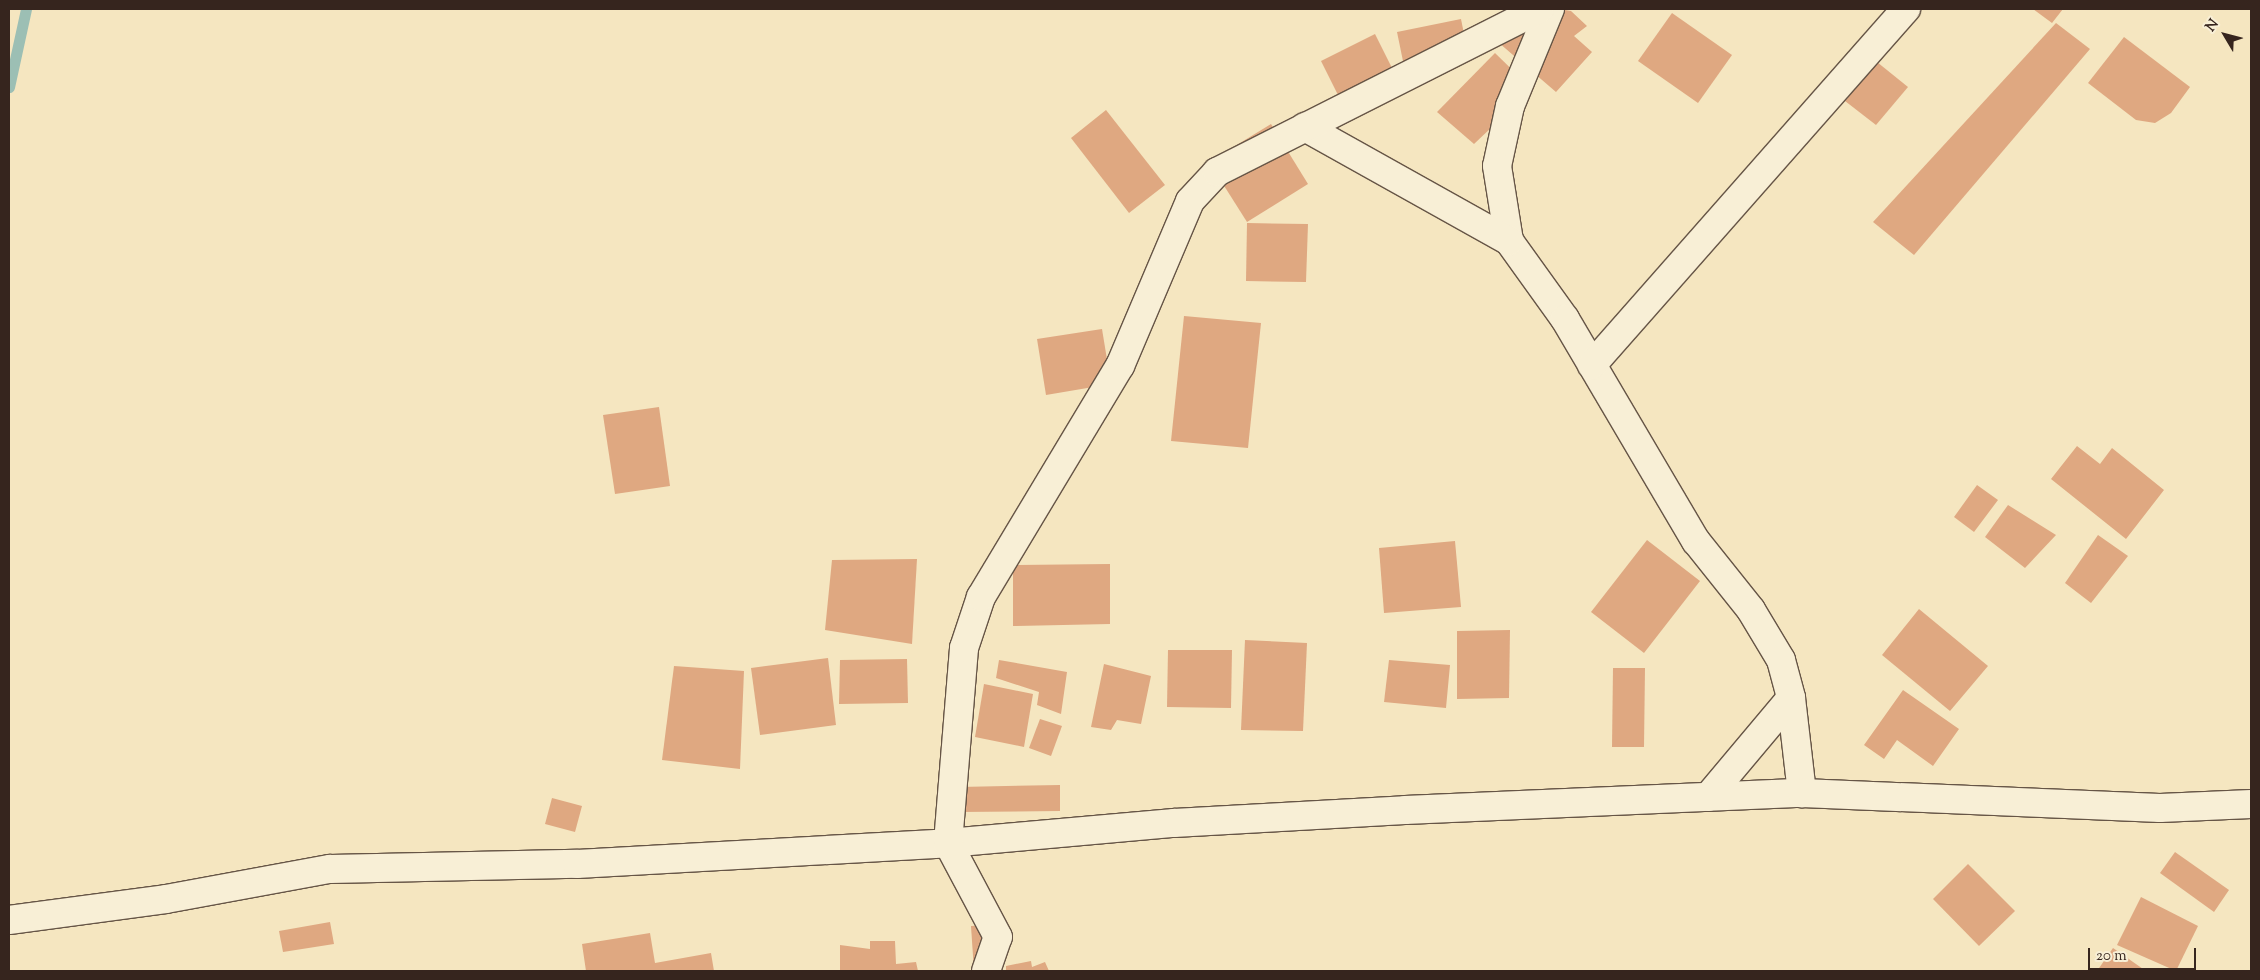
<!DOCTYPE html>
<style>
body{margin:0}
#map{position:relative;width:2260px;height:980px;overflow:hidden;background:#f5e6c0;font-family:"Sorts Mill Goudy",serif}
div>[style]{position:absolute}
.stream>*{height:11px;margin:-5.5px;padding:0 5.5px;transform-origin:5.5px;border-radius:5.5px;background:#9cbfb4}
.building>*{inset:0;background:#dfa881}
.roads{filter:drop-shadow(1px 0 #665546) drop-shadow(-1px 0 #665546) drop-shadow(0 1px #665546) drop-shadow(0 -1px #665546)}
.minor>*{height:28px;margin:-14px;padding:0 14px;transform-origin:14px;border-radius:14px;background:#f8efd6}
span{translate:-50% -50%;white-space:nowrap;text-align:center;line-height:1.15;-webkit-text-stroke:4.5px #f8efd6;paint-order:stroke}
.frame{position:absolute;inset:0;border:10px solid #36251e;pointer-events:none}
.north{position:absolute;left:2200px;top:10px;width:50px;height:50px;-webkit-text-stroke:4px #f8efd6;paint-order:stroke;rotate:307deg;font-size:14px;font-weight:700;line-height:20px;text-align:center;color:#36251e}
.north::after{content:'';display:block;margin:auto;width:18px;height:22px;background:#36251e;clip-path:polygon(50% 0,100% 100%,50% 72%,0 100%)}
.scale{position:absolute;left:2088px;top:948px;width:108px;height:22px;box-sizing:border-box;border:2px solid #36251e;border-top:0;padding-left:6px;font-size:15px;line-height:18px;white-space:nowrap;color:#36251e;-webkit-text-stroke:4px #f8efd6;paint-order:stroke}
</style>
<div id="map">
<div class="stream">
<i style="left:9px;top:87px;width:80px;rotate:-77.7deg"></i>
</div>
<div class="building">
<i style="clip-path:polygon(2033px 9px,2063px 9px,2052px 23px)"></i>
<i style="clip-path:polygon(1565px 10px,1571px 11px,1587px 26px,1574px 36px,1592px 52px,1556px 92px,1498px 42px)"></i>
<i style="clip-path:polygon(1672px 13px,1732px 55px,1698px 103px,1638px 61px)"></i>
<i style="clip-path:polygon(1461px 19px,1468px 54px,1404px 66px,1397px 32px)"></i>
<i style="clip-path:polygon(2056px 23px,2090px 49px,1914px 255px,1873px 222px)"></i>
<i style="clip-path:polygon(1375px 34px,1401px 86px,1347px 113px,1321px 61px)"></i>
<i style="clip-path:polygon(2124px 37px,2190px 87px,2171px 113px,2155px 123px,2136px 120px,2088px 83px)"></i>
<i style="clip-path:polygon(1495px 53px,1532px 89px,1474px 144px,1437px 112px)"></i>
<i style="clip-path:polygon(1877px 62px,1908px 87px,1876px 125px,1845px 101px)"></i>
<i style="clip-path:polygon(1106px 110px,1165px 185px,1129px 213px,1071px 138px)"></i>
<i style="clip-path:polygon(1271px 124px,1308px 184px,1247px 222px,1209px 162px)"></i>
<i style="clip-path:polygon(1247px 223px,1308px 224px,1306px 282px,1246px 281px)"></i>
<i style="clip-path:polygon(1184px 316px,1261px 323px,1248px 448px,1171px 441px)"></i>
<i style="clip-path:polygon(1102px 329px,1111px 384px,1046px 395px,1037px 339px)"></i>
<i style="clip-path:polygon(659px 407px,670px 486px,615px 494px,603px 415px)"></i>
<i style="clip-path:polygon(2077px 446px,2100px 464px,2112px 448px,2164px 490px,2126px 539px,2051px 479px)"></i>
<i style="clip-path:polygon(1977px 485px,1998px 500px,1974px 532px,1954px 517px)"></i>
<i style="clip-path:polygon(2008px 505px,2056px 535px,2025px 568px,1985px 537px)"></i>
<i style="clip-path:polygon(2098px 535px,2128px 556px,2091px 603px,2065px 583px)"></i>
<i style="clip-path:polygon(1647px 540px,1700px 581px,1644px 653px,1591px 612px)"></i>
<i style="clip-path:polygon(1455px 541px,1461px 607px,1384px 613px,1379px 548px)"></i>
<i style="clip-path:polygon(917px 559px,912px 644px,825px 630px,832px 560px)"></i>
<i style="clip-path:polygon(1110px 564px,1110px 624px,1013px 626px,1013px 565px)"></i>
<i style="clip-path:polygon(1919px 609px,1988px 666px,1950px 711px,1882px 655px)"></i>
<i style="clip-path:polygon(1510px 630px,1509px 698px,1457px 699px,1457px 631px)"></i>
<i style="clip-path:polygon(1245px 640px,1307px 643px,1303px 731px,1241px 730px)"></i>
<i style="clip-path:polygon(1168px 650px,1232px 650px,1231px 708px,1167px 707px)"></i>
<i style="clip-path:polygon(828px 658px,836px 725px,760px 735px,751px 668px)"></i>
<i style="clip-path:polygon(907px 659px,908px 703px,839px 704px,840px 660px)"></i>
<i style="clip-path:polygon(999px 660px,1067px 672px,1061px 714px,1037px 705px,1039px 692px,996px 678px)"></i>
<i style="clip-path:polygon(1389px 660px,1450px 665px,1446px 708px,1384px 702px)"></i>
<i style="clip-path:polygon(1104px 664px,1151px 676px,1141px 724px,1117px 720px,1111px 730px,1091px 727px)"></i>
<i style="clip-path:polygon(674px 666px,744px 671px,740px 769px,662px 760px)"></i>
<i style="clip-path:polygon(1613px 668px,1645px 668px,1644px 747px,1612px 747px)"></i>
<i style="clip-path:polygon(984px 684px,1033px 694px,1024px 747px,975px 737px)"></i>
<i style="clip-path:polygon(1903px 690px,1959px 729px,1933px 766px,1897px 740px,1884px 759px,1864px 745px)"></i>
<i style="clip-path:polygon(1040px 719px,1062px 726px,1051px 756px,1029px 748px)"></i>
<i style="clip-path:polygon(1060px 785px,1060px 811px,959px 812px,959px 787px)"></i>
<i style="clip-path:polygon(552px 798px,582px 806px,575px 832px,545px 824px)"></i>
<i style="clip-path:polygon(2175px 852px,2229px 890px,2214px 912px,2160px 873px)"></i>
<i style="clip-path:polygon(1968px 864px,2015px 911px,1979px 946px,1933px 899px)"></i>
<i style="clip-path:polygon(2141px 897px,2198px 926px,2176px 971px,2117px 945px)"></i>
<i style="clip-path:polygon(330px 922px,334px 944px,283px 952px,279px 931px)"></i>
<i style="clip-path:polygon(993px 925px,974px 971px,971px 926px)"></i>
<i style="clip-path:polygon(650px 933px,655px 963px,711px 953px,714px 971px,586px 971px,582px 944px)"></i>
<i style="clip-path:polygon(870px 941px,895px 941px,896px 964px,916px 962px,918px 971px,840px 971px,840px 945px,870px 949px)"></i>
<i style="clip-path:polygon(2113px 948px,2146px 971px,2097px 971px)"></i>
<i style="clip-path:polygon(1031px 961px,1032px 967px,1045px 962px,1049px 971px,1006px 971px,1006px 966px)"></i>
</div>
<div class="roads">
<div class="minor">
<i style="left:1550px;top:9px;width:105px;rotate:112.4deg"></i>
<i style="left:1510px;top:106px;width:61px;rotate:102.2deg"></i>
<i style="left:1497px;top:166px;width:76px;rotate:80.9deg"></i>
<i style="left:1509px;top:241px;width:96px;rotate:54.3deg"></i>
<i style="left:1565px;top:319px;width:258px;rotate:59.5deg"></i>
<i style="left:1696px;top:541px;width:88px;rotate:51.4deg"></i>
<i style="left:1751px;top:610px;width:58px;rotate:59deg"></i>
<i style="left:1781px;top:660px;width:39px;rotate:75deg"></i>
<i style="left:1791px;top:698px;width:96px;rotate:83.4deg"></i>
<i style="left:1305px;top:127px;width:234px;rotate:29.2deg"></i>
<i style="left:1592px;top:365px;width:475px;rotate:-48.6deg"></i>
<i style="left:1708px;top:797px;width:129px;rotate:-50deg"></i>
<i style="left:9px;top:920px;width:158px;rotate:-7.6deg"></i>
<i style="left:166px;top:899px;width:167px;rotate:-10.4deg"></i>
<i style="left:330px;top:869px;width:247px;rotate:-1.2deg"></i>
<i style="left:577px;top:864px;width:372px;rotate:-3.2deg"></i>
<i style="left:948px;top:843px;width:227px;rotate:-5.1deg"></i>
<i style="left:1174px;top:823px;width:231px;rotate:-3.2deg"></i>
<i style="left:1405px;top:810px;width:397px;rotate:-2.5deg"></i>
<i style="left:1802px;top:793px;width:358px;rotate:2.4deg"></i>
<i style="left:2160px;top:808px;width:91px;rotate:-2.5deg"></i>
<i style="left:986px;top:971px;width:36px;rotate:-71deg"></i>
<i style="left:998px;top:937px;width:106px;rotate:-118deg"></i>
<i style="left:948px;top:843px;width:196px;rotate:-85.3deg"></i>
<i style="left:964px;top:648px;width:54px;rotate:-71.6deg"></i>
<i style="left:981px;top:597px;width:270px;rotate:-59deg"></i>
<i style="left:1120px;top:366px;width:179px;rotate:-67deg"></i>
<i style="left:1190px;top:201px;width:40px;rotate:-47deg"></i>
<i style="left:1217px;top:172px;width:361px;rotate:-26.8deg"></i>
</div>
</div>
<div class="frame"></div>
<div class="north">N</div>
<div class="scale">20 m</div>
</div>
